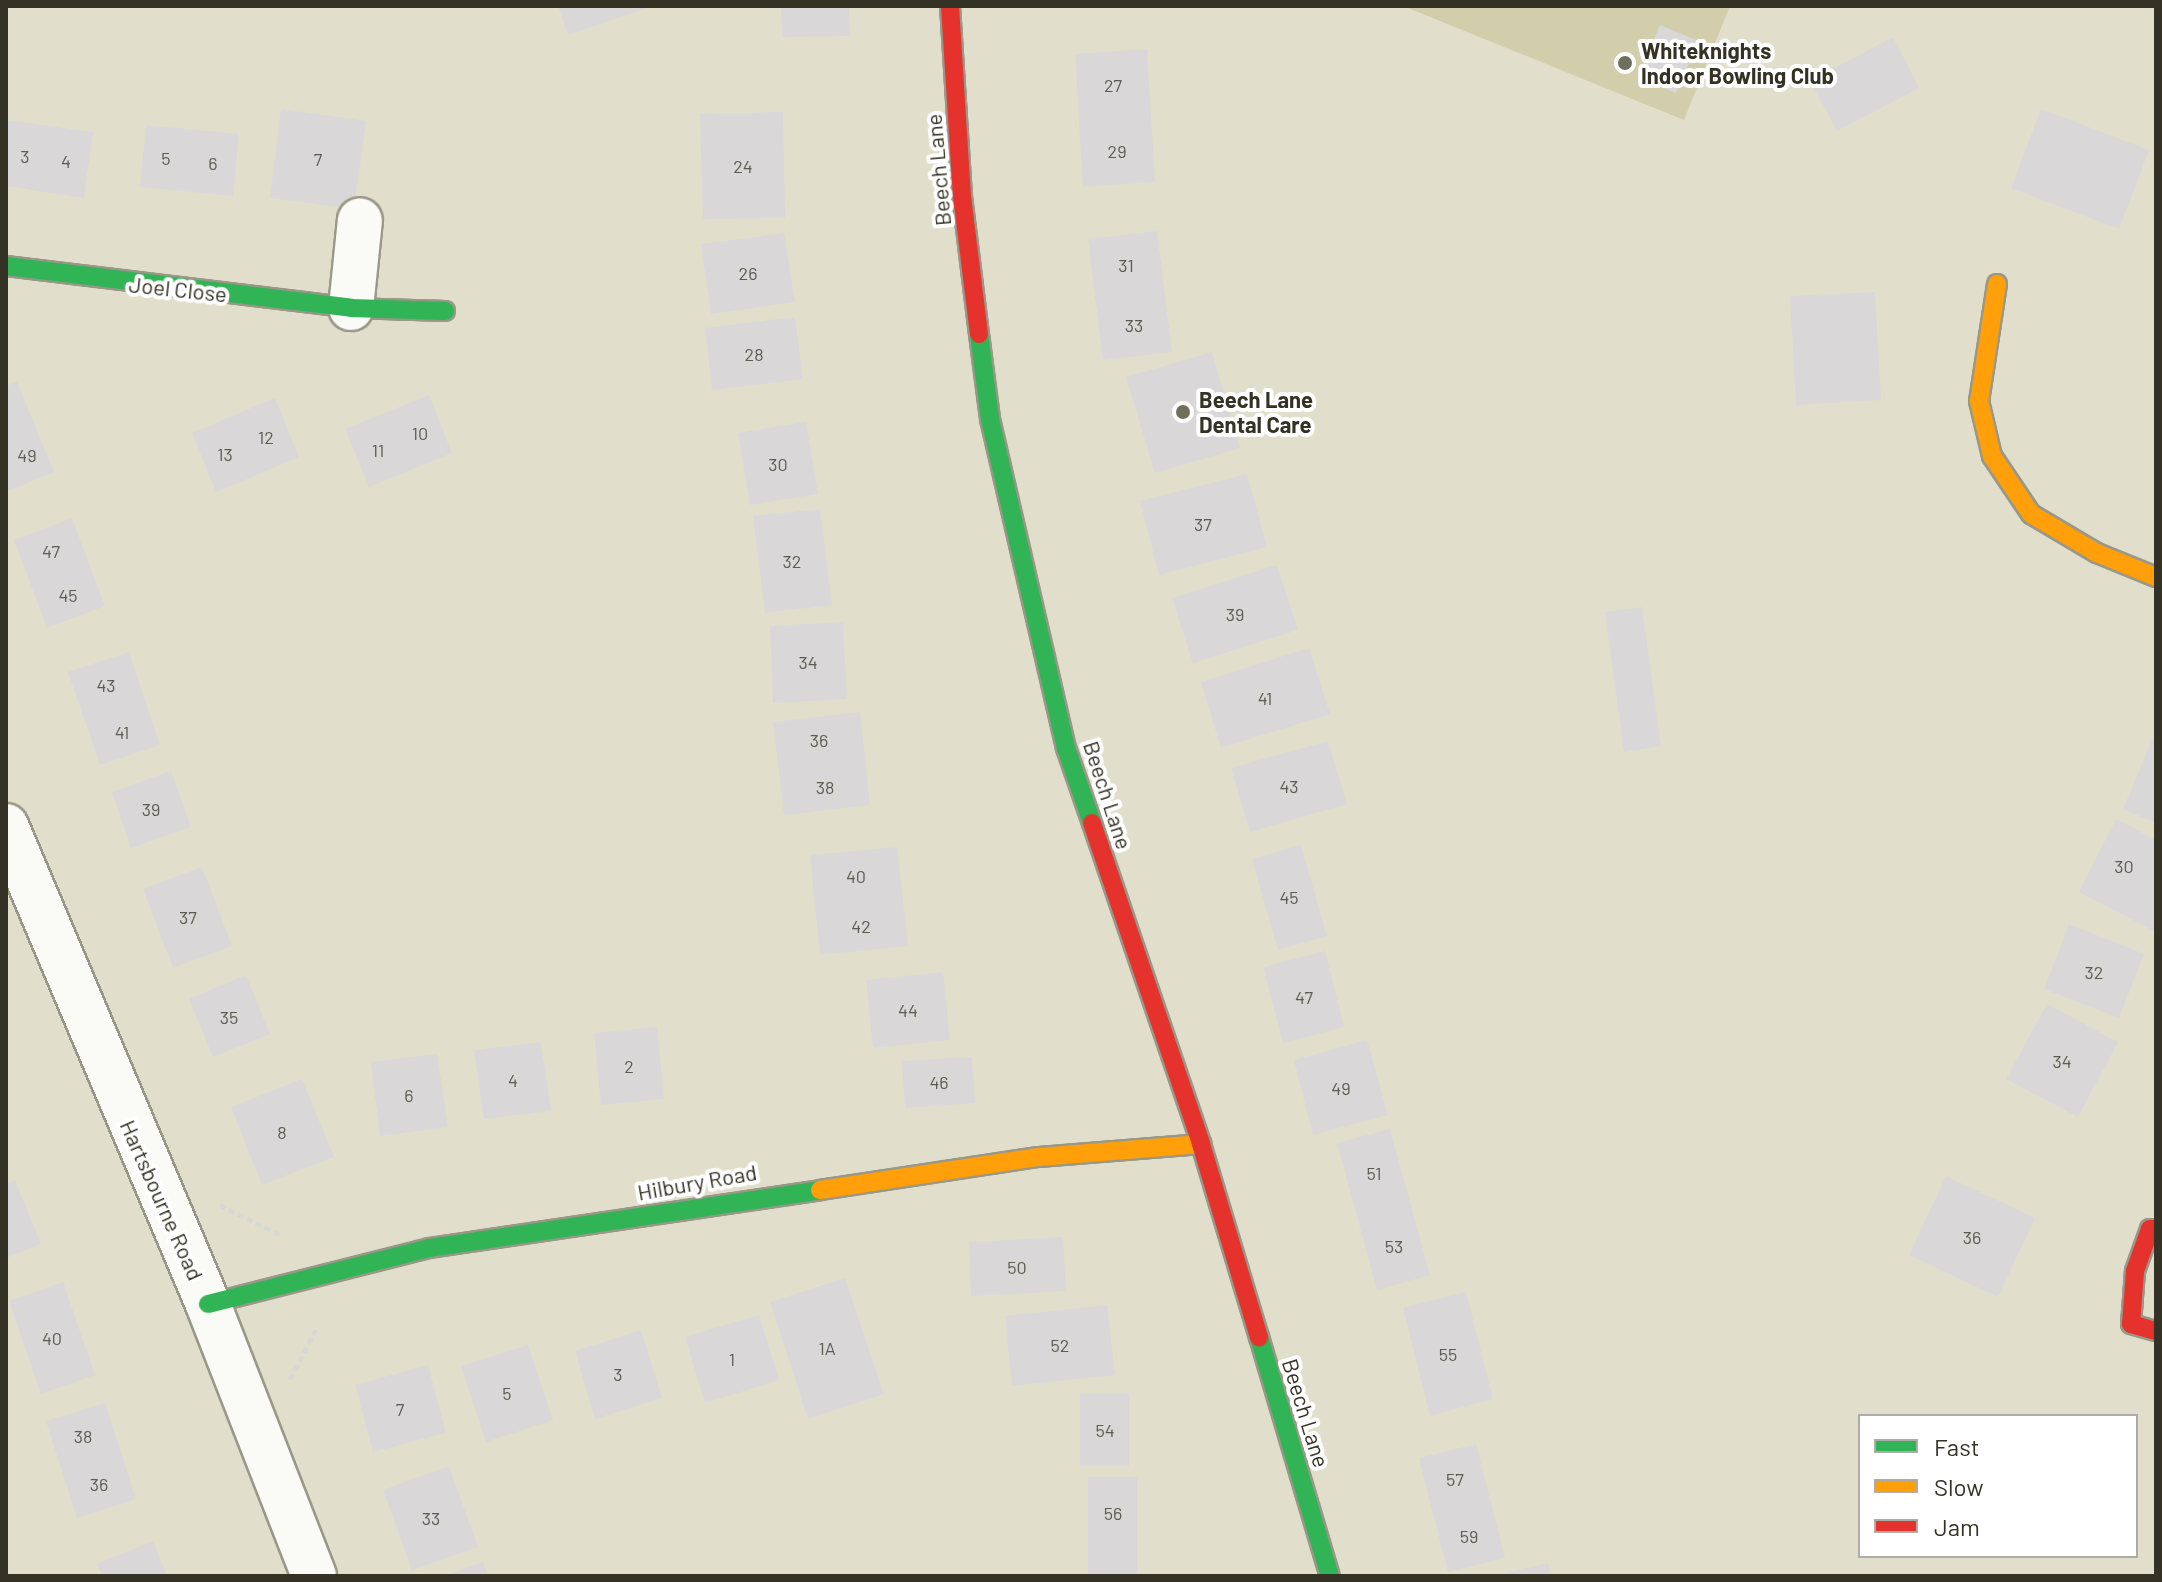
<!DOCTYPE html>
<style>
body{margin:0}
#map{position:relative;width:2162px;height:1582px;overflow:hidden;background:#e1dfcb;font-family:Barlow,sans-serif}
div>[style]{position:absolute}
.green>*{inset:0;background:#d2ceab}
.building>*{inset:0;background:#dad7d8}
.path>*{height:5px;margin-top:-2.5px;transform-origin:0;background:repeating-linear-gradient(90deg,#d8d8d2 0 6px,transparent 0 10px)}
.roads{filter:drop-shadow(2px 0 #999888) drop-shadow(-2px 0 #999888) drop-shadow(0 2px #999888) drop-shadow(0 -2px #999888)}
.street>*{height:44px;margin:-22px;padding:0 22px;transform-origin:22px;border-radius:22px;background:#fafaf7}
.fast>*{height:18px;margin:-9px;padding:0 9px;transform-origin:9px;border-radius:9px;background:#30b455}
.slow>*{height:18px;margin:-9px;padding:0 9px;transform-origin:9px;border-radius:9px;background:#ff9f0a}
.jam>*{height:18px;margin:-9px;padding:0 9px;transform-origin:9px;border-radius:9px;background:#e5322d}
.dots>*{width:22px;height:22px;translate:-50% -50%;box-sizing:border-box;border:4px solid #fff;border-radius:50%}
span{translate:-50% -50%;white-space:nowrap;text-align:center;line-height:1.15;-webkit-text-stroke:8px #fff;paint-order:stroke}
.number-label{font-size:18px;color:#5d5b51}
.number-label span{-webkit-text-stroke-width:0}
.poi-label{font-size:22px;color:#333224;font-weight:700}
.left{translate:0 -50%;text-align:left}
.street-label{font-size:22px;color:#333224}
.frame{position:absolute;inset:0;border:8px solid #333224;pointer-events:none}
.legend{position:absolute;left:1858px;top:1414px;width:280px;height:144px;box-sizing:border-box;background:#fff;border:2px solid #adada7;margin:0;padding:10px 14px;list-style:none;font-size:24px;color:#333224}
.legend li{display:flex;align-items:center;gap:16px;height:40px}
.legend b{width:40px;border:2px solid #adada7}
</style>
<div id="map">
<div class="green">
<i style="clip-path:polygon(1403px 6px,1730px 6px,1684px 120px)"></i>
</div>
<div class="building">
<i style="clip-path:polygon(558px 6px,653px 6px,568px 35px)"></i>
<i style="clip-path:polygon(781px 6px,849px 6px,850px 36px,782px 37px)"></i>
<i style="clip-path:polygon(1660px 25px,1698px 41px,1676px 93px,1638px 77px)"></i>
<i style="clip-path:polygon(1893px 37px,1919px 88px,1837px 131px,1810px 81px)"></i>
<i style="clip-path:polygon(1147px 49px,1155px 182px,1083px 187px,1075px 54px)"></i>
<i style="clip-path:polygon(281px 109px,366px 121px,354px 209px,270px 198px)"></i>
<i style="clip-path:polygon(2041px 109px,2149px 150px,2119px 229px,2011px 188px)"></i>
<i style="clip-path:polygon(783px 112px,785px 218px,703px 219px,700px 114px)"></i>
<i style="clip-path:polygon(6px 120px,93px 132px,84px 198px,6px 186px)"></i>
<i style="clip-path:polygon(146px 125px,239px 134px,233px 196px,140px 187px)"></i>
<i style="clip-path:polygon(1157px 231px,1172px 352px,1103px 360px,1088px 239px)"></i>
<i style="clip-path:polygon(784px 233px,795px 302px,711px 314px,701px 244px)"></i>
<i style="clip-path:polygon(1875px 292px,1881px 400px,1796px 405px,1790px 296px)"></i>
<i style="clip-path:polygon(795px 317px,803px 379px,712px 390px,705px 328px)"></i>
<i style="clip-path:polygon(1212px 352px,1240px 448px,1155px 473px,1126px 377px)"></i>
<i style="clip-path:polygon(17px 382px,54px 472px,6px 492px,6px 386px)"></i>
<i style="clip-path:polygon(429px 395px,452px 453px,369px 487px,345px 429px)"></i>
<i style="clip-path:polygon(275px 398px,299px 457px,216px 492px,192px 433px)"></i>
<i style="clip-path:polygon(806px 422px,818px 494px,750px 505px,738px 433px)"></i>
<i style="clip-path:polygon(1247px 474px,1267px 547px,1159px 575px,1140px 501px)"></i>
<i style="clip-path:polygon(820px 509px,832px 605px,765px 613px,753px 516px)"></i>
<i style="clip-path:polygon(72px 518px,105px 606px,47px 628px,14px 540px)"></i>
<i style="clip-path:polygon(1277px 565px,1298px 630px,1193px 663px,1172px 598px)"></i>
<i style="clip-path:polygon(1642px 607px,1661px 746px,1624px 752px,1605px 612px)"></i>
<i style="clip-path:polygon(843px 622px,847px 699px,773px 703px,770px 626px)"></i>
<i style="clip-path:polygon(1309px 648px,1330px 714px,1221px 748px,1201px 682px)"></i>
<i style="clip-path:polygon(129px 652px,160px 745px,100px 765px,68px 672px)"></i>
<i style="clip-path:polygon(860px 712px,870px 805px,784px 815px,773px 722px)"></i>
<i style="clip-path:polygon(2156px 730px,2156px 823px,2123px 809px)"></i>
<i style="clip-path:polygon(1328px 741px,1347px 804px,1250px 832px,1231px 768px)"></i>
<i style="clip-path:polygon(171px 771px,191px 827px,131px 848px,112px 792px)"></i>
<i style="clip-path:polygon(2116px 819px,2156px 840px,2156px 932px,2079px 892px)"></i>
<i style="clip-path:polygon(1301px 845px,1327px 936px,1278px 950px,1252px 859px)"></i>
<i style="clip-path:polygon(897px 847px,908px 946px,820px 955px,810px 855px)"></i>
<i style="clip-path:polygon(202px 867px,232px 946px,173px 968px,143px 889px)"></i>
<i style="clip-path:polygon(2069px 924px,2144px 954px,2119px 1018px,2044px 989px)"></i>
<i style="clip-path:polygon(1325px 951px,1344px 1027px,1283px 1043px,1263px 967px)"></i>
<i style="clip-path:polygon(943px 972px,950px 1040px,873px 1048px,866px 980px)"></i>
<i style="clip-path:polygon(246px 975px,270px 1034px,213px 1057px,189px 999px)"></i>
<i style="clip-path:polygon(2047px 1004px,2118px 1042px,2078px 1117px,2006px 1079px)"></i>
<i style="clip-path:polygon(657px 1027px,664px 1099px,601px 1105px,594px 1033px)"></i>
<i style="clip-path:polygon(1367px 1040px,1388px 1115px,1313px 1135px,1294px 1060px)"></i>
<i style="clip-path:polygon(541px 1042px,551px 1111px,484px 1119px,474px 1050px)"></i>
<i style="clip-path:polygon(437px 1054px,448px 1127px,380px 1136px,371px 1062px)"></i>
<i style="clip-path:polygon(972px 1057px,975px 1103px,905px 1108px,902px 1061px)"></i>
<i style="clip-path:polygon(302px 1079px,334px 1157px,262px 1185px,231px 1107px)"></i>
<i style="clip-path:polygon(1390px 1129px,1430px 1275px,1377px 1290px,1337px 1143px)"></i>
<i style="clip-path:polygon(1946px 1176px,2035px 1218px,1998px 1297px,1909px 1255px)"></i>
<i style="clip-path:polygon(15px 1180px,41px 1244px,6px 1258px,6px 1184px)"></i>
<i style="clip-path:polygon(1063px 1237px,1066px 1291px,971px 1296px,969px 1242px)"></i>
<i style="clip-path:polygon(845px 1278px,884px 1394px,808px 1419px,770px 1302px)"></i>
<i style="clip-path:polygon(63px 1282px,95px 1375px,41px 1394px,9px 1301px)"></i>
<i style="clip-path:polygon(1466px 1292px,1493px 1399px,1430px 1416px,1403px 1308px)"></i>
<i style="clip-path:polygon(1107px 1305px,1115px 1375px,1012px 1386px,1005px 1316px)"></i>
<i style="clip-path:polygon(759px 1315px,779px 1380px,705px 1403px,685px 1337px)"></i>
<i style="clip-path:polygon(641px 1330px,662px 1398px,595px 1419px,575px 1351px)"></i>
<i style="clip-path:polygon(528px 1345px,553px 1420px,486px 1442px,461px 1366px)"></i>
<i style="clip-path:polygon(428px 1365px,446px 1433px,373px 1452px,355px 1385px)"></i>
<i style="clip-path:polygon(1080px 1394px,1129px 1394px,1129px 1466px,1080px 1466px)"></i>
<i style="clip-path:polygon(105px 1403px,136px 1499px,77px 1518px,46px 1421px)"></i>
<i style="clip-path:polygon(1476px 1444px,1505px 1558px,1448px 1572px,1419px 1458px)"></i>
<i style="clip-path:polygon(449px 1466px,478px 1547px,412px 1570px,383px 1490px)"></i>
<i style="clip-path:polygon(1088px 1477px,1137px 1477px,1137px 1576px,1088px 1576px)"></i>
<i style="clip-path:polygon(153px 1541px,167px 1576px,102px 1576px,97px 1564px)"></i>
<i style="clip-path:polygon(483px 1562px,488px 1576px,444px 1576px)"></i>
<i style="clip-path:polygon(1548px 1563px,1551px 1576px,1498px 1576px,1498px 1575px)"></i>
</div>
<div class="path">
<i style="left:220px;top:1205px;width:66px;rotate:26.2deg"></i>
<i style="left:290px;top:1379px;width:58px;rotate:-62.1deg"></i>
</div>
<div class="roads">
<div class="street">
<i style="left:351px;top:308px;width:88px;rotate:-84.2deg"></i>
<i style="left:6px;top:826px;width:519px;rotate:67.09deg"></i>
<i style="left:208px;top:1304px;width:292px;rotate:68.7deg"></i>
</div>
<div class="fast">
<i style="left:6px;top:266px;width:348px;rotate:6.9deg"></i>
<i style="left:351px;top:308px;width:94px;rotate:1.8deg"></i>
<i style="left:979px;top:334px;width:86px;rotate:82.6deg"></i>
<i style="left:990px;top:419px;width:338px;rotate:77deg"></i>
<i style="left:1066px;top:748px;width:79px;rotate:70.9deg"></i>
<i style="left:208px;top:1304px;width:228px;rotate:-14.2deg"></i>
<i style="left:429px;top:1248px;width:395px;rotate:-8.4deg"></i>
<i style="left:1259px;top:1337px;width:249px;rotate:73.5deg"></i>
</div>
<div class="slow">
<i style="left:1997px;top:284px;width:118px;rotate:98.7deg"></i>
<i style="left:1979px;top:401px;width:57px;rotate:76.7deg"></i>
<i style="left:1992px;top:456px;width:70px;rotate:56.1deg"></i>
<i style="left:2031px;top:514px;width:77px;rotate:30.6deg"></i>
<i style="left:2097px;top:553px;width:64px;rotate:22.1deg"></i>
<i style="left:820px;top:1190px;width:221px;rotate:-8.6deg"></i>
<i style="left:1039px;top:1157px;width:163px;rotate:-4.6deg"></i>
</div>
<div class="jam">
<i style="left:950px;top:6px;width:190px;rotate:86.4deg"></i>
<i style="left:962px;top:196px;width:139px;rotate:83deg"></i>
<i style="left:1092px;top:823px;width:339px;rotate:71.2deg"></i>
<i style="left:1201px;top:1144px;width:202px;rotate:73.3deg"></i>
<i style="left:2156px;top:1229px;width:6px;rotate:180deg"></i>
<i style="left:2150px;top:1229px;width:45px;rotate:109.7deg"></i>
<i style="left:2135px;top:1271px;width:53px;rotate:94.3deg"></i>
<i style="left:2131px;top:1324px;width:26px;rotate:16deg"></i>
</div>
</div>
<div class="dots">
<i style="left:1625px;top:63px;background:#706f5e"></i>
<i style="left:1183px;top:412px;background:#706f5e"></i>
</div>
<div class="number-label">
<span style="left:1113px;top:85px">27</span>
<span style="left:1117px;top:151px">29</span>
<span style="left:25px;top:156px">3</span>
<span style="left:166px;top:158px">5</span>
<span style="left:318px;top:159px">7</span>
<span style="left:66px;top:161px">4</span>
<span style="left:213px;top:163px">6</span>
<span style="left:743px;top:166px">24</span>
<span style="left:1126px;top:265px">31</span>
<span style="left:748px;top:273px">26</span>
<span style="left:1134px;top:325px">33</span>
<span style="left:754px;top:354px">28</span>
<span style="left:420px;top:433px">10</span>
<span style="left:266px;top:437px">12</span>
<span style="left:378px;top:450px">11</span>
<span style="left:225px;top:454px">13</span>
<span style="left:27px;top:455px">49</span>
<span style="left:778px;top:464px">30</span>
<span style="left:1203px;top:524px">37</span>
<span style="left:51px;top:551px">47</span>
<span style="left:792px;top:561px">32</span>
<span style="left:68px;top:595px">45</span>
<span style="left:1235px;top:614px">39</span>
<span style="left:808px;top:662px">34</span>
<span style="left:106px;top:685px">43</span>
<span style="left:1265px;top:698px">41</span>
<span style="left:122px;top:732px">41</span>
<span style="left:819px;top:740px">36</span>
<span style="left:1289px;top:786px">43</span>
<span style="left:825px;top:787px">38</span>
<span style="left:151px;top:809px">39</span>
<span style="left:2124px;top:866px">30</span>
<span style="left:856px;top:876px">40</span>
<span style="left:1289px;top:897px">45</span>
<span style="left:188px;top:917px">37</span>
<span style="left:861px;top:926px">42</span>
<span style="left:2094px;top:972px">32</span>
<span style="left:1304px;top:997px">47</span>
<span style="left:908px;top:1010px">44</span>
<span style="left:229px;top:1017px">35</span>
<span style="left:2062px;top:1061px">34</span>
<span style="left:629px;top:1066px">2</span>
<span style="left:513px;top:1080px">4</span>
<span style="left:939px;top:1082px">46</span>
<span style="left:1341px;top:1088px">49</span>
<span style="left:409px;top:1095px">6</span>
<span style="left:282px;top:1132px">8</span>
<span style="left:1374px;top:1173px">51</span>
<span style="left:1972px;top:1237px">36</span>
<span style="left:1394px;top:1246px">53</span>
<span style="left:1017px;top:1267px">50</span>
<span style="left:52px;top:1338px">40</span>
<span style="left:1060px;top:1345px">52</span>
<span style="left:827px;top:1348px">1A</span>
<span style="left:1448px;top:1354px">55</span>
<span style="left:732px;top:1359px">1</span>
<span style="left:618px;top:1374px">3</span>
<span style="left:507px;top:1393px">5</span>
<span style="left:400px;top:1409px">7</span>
<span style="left:1105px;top:1430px">54</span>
<span style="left:83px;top:1436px">38</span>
<span style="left:1455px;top:1479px">57</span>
<span style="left:99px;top:1484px">36</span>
<span style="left:1113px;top:1513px">56</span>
<span style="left:431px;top:1518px">33</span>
<span style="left:1469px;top:1536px">59</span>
</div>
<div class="poi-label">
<span class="left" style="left:1641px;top:63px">Whiteknights<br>Indoor Bowling Club</span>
<span class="left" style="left:1199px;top:412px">Beech Lane<br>Dental Care</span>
</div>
<div class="street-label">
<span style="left:938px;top:170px;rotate:-95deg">Beech Lane</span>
<span style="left:178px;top:289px;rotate:6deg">Joel Close</span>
<span style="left:1108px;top:795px;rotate:72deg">Beech Lane</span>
<span style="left:697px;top:1182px;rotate:-10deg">Hilbury Road</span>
<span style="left:162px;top:1200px;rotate:66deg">Hartsbourne Road</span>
<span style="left:1306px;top:1413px;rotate:73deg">Beech Lane</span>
</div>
<div class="frame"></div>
<ul class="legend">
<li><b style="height:10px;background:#30b455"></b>Fast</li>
<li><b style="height:10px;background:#ff9f0a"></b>Slow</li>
<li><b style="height:10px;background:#e5322d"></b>Jam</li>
</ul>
</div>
